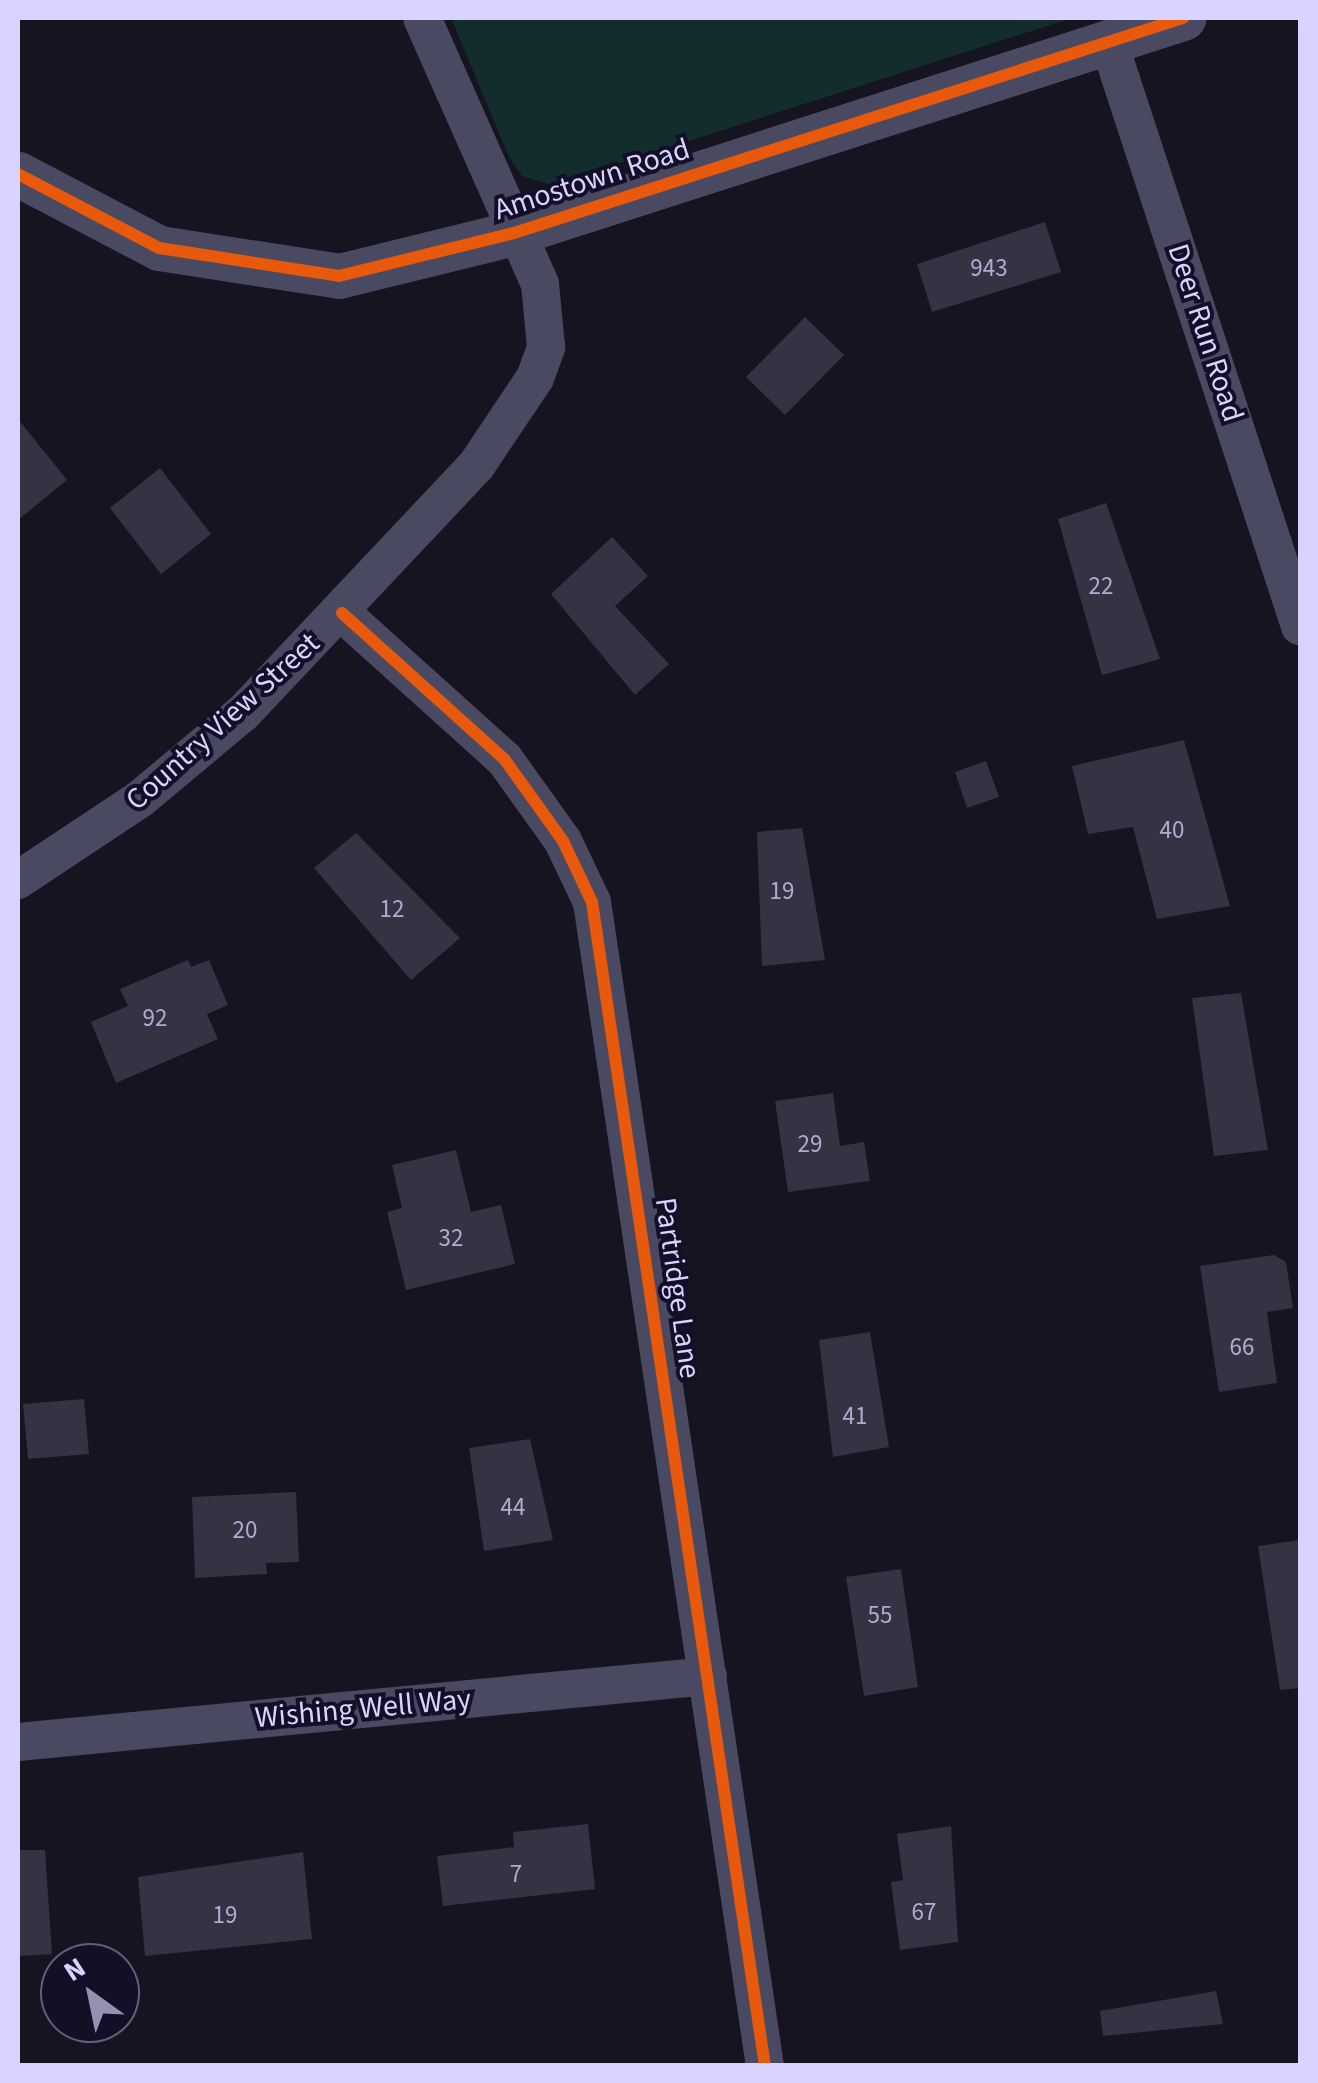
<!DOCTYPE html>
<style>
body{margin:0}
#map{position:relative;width:1318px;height:2083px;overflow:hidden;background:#161421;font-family:"Source Sans 3",sans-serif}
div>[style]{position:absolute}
.green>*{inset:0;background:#132c2d}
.building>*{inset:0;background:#343243}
.minor>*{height:38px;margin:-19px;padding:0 19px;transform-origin:19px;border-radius:19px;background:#4a4962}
.tertiary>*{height:45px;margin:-22.5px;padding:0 22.5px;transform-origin:22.5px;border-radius:22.5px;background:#4a4962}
.cycleway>*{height:12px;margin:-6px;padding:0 6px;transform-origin:6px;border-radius:6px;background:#e8590c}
span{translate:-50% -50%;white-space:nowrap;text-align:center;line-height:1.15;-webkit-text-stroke:8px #130f26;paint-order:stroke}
.number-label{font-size:25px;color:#b0acd0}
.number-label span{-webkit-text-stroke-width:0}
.street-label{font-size:30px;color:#d9d4ff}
.frame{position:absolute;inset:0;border:20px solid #d9d4ff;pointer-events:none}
.north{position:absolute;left:40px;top:1943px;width:100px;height:100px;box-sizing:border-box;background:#130f26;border:2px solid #625e7d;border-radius:50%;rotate:327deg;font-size:28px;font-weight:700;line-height:40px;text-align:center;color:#d9d4ff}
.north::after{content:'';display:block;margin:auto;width:35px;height:45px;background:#9591b1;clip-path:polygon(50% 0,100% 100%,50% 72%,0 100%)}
</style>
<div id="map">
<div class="green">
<i style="clip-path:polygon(451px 18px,1072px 18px,552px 185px,522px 176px,509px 157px)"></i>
</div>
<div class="building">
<i style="clip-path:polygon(1045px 222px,1061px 272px,932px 312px,917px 264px)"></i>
<i style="clip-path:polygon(805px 317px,844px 355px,785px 415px,746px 377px)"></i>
<i style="clip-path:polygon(18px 419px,67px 480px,18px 520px)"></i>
<i style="clip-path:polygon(160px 468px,211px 534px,161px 574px,110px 508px)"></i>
<i style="clip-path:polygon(1106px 503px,1160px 659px,1102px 675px,1058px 519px)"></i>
<i style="clip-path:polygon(612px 537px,648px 576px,615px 606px,669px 664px,635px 695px,551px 594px)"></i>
<i style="clip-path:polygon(1184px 740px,1230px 906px,1157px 919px,1133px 827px,1088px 834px,1072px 766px)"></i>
<i style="clip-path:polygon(986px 761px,999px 797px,967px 808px,955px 772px)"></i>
<i style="clip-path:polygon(802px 828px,825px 960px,762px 966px,757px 832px)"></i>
<i style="clip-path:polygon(356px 833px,460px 938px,411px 980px,314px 868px)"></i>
<i style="clip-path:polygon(188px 960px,191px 967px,209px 960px,228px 1005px,207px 1014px,218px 1039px,116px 1083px,91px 1022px,128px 1006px,120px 989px)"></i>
<i style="clip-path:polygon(1241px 993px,1268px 1150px,1214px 1156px,1192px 998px)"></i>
<i style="clip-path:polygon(833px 1093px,840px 1146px,864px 1142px,870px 1181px,788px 1192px,775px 1101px)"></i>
<i style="clip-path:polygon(456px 1150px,471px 1212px,501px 1205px,515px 1264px,406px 1290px,387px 1212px,402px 1208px,392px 1165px)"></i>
<i style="clip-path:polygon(1274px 1255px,1286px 1262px,1293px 1308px,1267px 1312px,1277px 1383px,1219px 1392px,1200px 1266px)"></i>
<i style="clip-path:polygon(870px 1332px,889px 1447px,833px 1457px,819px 1340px)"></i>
<i style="clip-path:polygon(84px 1399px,89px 1454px,28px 1459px,23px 1404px)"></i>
<i style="clip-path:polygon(530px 1439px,553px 1540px,484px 1551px,469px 1448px)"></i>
<i style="clip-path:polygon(296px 1492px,299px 1562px,266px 1563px,267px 1574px,195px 1578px,192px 1497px)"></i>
<i style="clip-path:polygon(1300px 1540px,1300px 1688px,1280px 1690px,1258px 1546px)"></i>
<i style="clip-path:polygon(901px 1569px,918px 1687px,864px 1696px,846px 1577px)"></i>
<i style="clip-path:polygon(588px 1824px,595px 1889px,443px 1906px,437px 1856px,514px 1847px,513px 1832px)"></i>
<i style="clip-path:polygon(951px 1826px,958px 1942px,900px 1950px,891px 1882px,903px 1880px,897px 1834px)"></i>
<i style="clip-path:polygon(18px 1850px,45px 1850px,52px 1954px,18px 1956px)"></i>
<i style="clip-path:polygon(303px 1852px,312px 1939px,145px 1956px,138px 1877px)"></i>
<i style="clip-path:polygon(1216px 1991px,1223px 2024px,1103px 2036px,1100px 2011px)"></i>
</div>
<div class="minor">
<i style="left:1108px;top:40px;width:617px;rotate:71.86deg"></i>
<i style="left:342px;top:613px;width:219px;rotate:42deg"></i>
<i style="left:505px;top:760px;width:100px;rotate:54.4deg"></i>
<i style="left:563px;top:841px;width:68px;rotate:64.6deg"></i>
<i style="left:592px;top:902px;width:1177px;rotate:81.55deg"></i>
<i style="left:18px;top:880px;width:146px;rotate:-33.6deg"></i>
<i style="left:140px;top:799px;width:134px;rotate:-39.9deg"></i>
<i style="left:243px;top:713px;width:340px;rotate:-46.7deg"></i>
<i style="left:476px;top:466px;width:106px;rotate:-56.2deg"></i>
<i style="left:535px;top:378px;width:33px;rotate:-70deg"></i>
<i style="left:546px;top:347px;width:63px;rotate:-95.4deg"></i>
<i style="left:540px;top:284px;width:291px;rotate:-113.9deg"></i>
<i style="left:18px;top:1742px;width:693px;rotate:-5.46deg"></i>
</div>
<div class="tertiary">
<i style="left:18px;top:174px;width:159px;rotate:27.7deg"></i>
<i style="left:159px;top:248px;width:182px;rotate:8.8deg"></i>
<i style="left:339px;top:276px;width:180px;rotate:-13.8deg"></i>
<i style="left:514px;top:233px;width:703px;rotate:-17.82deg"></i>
</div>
<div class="cycleway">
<i style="left:18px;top:174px;width:159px;rotate:27.7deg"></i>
<i style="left:159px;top:248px;width:182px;rotate:8.8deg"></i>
<i style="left:339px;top:276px;width:180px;rotate:-13.8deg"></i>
<i style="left:514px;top:233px;width:703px;rotate:-17.82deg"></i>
<i style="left:342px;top:613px;width:219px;rotate:42deg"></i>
<i style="left:505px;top:760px;width:100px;rotate:54.4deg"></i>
<i style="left:563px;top:841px;width:68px;rotate:64.6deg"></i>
<i style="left:592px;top:902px;width:1177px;rotate:81.55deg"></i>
</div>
<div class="number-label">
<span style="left:989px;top:268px">943</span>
<span style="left:1101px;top:586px">22</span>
<span style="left:1172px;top:830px">40</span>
<span style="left:782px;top:891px">19</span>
<span style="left:392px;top:909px">12</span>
<span style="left:155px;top:1018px">92</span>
<span style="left:810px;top:1144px">29</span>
<span style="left:451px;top:1238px">32</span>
<span style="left:1242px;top:1347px">66</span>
<span style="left:855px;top:1416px">41</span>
<span style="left:513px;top:1507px">44</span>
<span style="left:245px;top:1530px">20</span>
<span style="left:880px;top:1615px">55</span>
<span style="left:516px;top:1874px">7</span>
<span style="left:924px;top:1912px">67</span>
<span style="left:225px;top:1915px">19</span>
</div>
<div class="street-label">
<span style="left:592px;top:180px;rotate:-18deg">Amostown Road</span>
<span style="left:1205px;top:333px;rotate:72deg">Deer Run Road</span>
<span style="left:223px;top:722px;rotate:-42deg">Country View Street</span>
<span style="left:677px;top:1288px;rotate:82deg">Partridge Lane</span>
<span style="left:363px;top:1709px;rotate:-5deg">Wishing Well Way</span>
</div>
<div class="frame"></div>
<div class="north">N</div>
</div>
